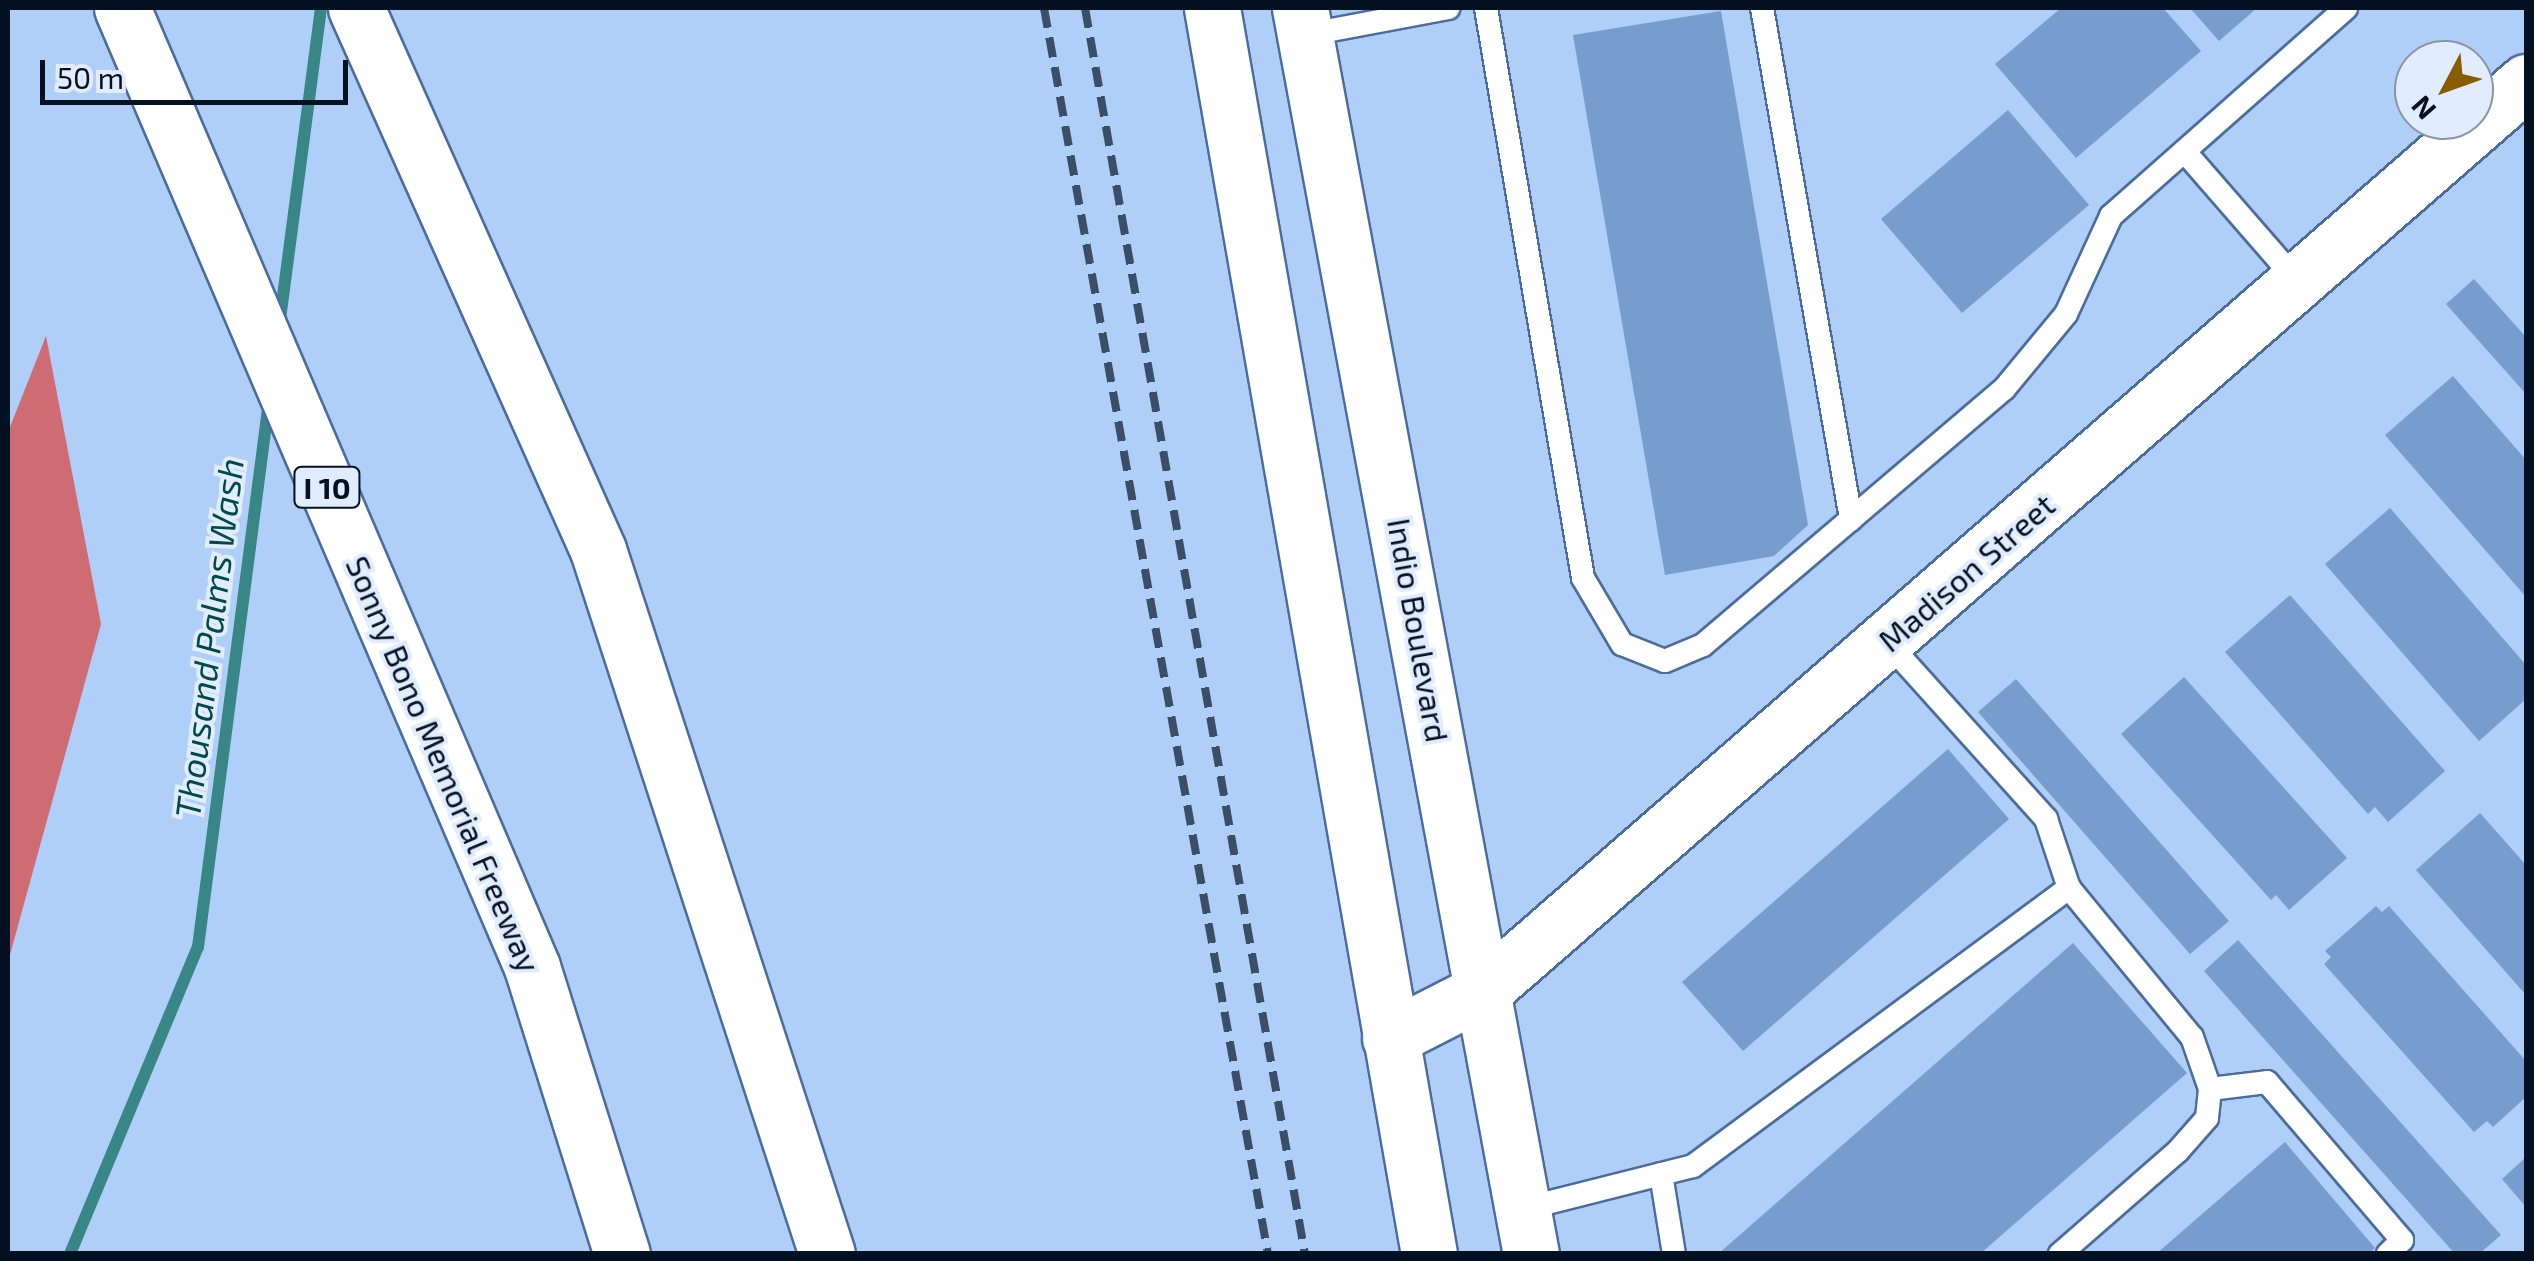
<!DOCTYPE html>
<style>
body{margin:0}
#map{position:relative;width:2534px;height:1261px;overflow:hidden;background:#afcef8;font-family:"Exo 2",sans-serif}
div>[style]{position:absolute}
.forest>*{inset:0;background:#cf6b73}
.stream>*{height:12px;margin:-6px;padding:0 6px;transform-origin:6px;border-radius:6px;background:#388686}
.building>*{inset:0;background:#779dcf}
.roads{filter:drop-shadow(2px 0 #4a6d9d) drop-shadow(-2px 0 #4a6d9d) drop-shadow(0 2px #4a6d9d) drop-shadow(0 -2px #4a6d9d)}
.lane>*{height:22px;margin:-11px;padding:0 11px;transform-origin:11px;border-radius:11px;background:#fff}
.secondary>*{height:55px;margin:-27.5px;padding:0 27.5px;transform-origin:27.5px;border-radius:27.5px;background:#fff}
.primary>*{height:55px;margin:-27.5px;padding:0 27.5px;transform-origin:27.5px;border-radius:27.5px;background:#fff}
.highway>*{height:55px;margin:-27.5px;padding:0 27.5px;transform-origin:27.5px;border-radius:27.5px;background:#fff}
.rail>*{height:8px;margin-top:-4px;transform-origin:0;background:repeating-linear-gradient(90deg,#3b4e68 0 20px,transparent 0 30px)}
span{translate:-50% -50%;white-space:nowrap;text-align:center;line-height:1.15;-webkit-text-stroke:8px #e1edfe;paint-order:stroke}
.shield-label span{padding:2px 8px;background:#e1edfe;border:2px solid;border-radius:8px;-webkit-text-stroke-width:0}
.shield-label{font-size:30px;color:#041123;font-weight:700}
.street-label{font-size:32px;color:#041123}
.water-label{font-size:35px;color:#014a4a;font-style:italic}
.frame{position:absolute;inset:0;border:10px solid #041123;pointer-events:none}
.north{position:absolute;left:2394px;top:40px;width:100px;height:100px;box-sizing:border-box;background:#e1edfe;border:2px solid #8995a6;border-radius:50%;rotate:229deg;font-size:28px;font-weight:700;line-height:40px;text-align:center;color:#041123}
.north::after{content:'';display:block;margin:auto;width:35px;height:45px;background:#895c00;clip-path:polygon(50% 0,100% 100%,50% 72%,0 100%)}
.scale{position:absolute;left:40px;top:60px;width:308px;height:45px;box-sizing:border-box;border:5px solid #041123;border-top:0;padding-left:12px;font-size:30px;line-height:35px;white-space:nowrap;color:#041123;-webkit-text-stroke:8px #e1edfe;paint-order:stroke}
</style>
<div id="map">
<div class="forest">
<i style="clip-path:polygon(46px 336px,101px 624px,8px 962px,8px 432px)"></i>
</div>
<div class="stream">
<i style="left:279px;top:327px;width:322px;rotate:-82.5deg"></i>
<i style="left:70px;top:1254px;width:333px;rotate:-67.4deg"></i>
<i style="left:198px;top:947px;width:551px;rotate:-82.59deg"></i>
</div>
<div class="building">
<i style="clip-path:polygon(2061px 8px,2163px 8px,2201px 51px,2076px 158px,1995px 64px)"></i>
<i style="clip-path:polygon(2190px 8px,2257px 8px,2219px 41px)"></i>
<i style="clip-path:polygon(1721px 11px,1808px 525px,1774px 556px,1665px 575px,1573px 35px)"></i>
<i style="clip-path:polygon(2008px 110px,2089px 205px,1962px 313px,1881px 219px)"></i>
<i style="clip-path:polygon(2474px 279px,2526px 337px,2526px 394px,2446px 304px)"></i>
<i style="clip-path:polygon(2453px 376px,2526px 460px,2526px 597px,2385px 435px)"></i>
<i style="clip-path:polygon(2390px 508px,2526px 665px,2526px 699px,2479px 741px,2325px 564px)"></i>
<i style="clip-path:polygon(2290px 595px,2445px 771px,2388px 822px,2375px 807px,2368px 814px,2225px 652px)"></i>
<i style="clip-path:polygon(2184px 677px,2347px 858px,2289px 910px,2276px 895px,2271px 900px,2121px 734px)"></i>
<i style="clip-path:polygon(2016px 679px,2229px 921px,2190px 954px,1978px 712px)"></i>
<i style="clip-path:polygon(1948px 749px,2009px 819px,1743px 1051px,1682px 982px)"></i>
<i style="clip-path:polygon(2480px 813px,2526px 865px,2526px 995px,2416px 870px)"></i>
<i style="clip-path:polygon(2376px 906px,2382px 912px,2389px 906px,2526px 1061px,2526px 1097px,2493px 1127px,2487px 1121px,2474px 1132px,2324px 964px,2331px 957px,2325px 951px)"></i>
<i style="clip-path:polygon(2238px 940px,2501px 1235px,2479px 1254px,2455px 1254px,2204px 971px)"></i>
<i style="clip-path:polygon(2073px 943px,2187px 1073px,1980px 1254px,1718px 1254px)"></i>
<i style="clip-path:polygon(2285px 1142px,2375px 1248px,2368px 1254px,2156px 1254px)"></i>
<i style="clip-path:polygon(2526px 1157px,2526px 1207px,2502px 1179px)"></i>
</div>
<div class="roads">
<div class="lane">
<i style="left:1486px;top:8px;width:578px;rotate:80.34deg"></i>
<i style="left:1583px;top:578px;width:77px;rotate:59.4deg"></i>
<i style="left:1622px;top:644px;width:46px;rotate:21.6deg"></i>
<i style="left:1665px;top:661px;width:41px;rotate:-22.8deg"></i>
<i style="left:1703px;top:645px;width:395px;rotate:-40.4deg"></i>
<i style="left:2004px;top:389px;width:97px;rotate:-50.4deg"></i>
<i style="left:2066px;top:314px;width:108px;rotate:-65.3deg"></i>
<i style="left:2111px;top:216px;width:314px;rotate:-41.5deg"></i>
<i style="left:1762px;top:8px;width:519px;rotate:80.12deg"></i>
<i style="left:1305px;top:35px;width:146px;rotate:-10.7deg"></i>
<i style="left:2185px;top:152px;width:171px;rotate:49deg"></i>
<i style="left:1886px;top:641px;width:239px;rotate:48deg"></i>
<i style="left:2046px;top:819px;width:73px;rotate:71.6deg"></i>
<i style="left:2069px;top:888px;width:193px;rotate:50.5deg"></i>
<i style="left:2192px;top:1037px;width:55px;rotate:70.9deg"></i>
<i style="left:2210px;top:1089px;width:29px;rotate:96deg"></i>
<i style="left:2207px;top:1118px;width:44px;rotate:131.3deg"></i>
<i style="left:2178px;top:1151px;width:157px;rotate:138.9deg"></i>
<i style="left:2210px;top:1089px;width:57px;rotate:-7deg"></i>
<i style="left:2267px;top:1082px;width:208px;rotate:49.5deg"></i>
<i style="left:2402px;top:1240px;width:20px;rotate:135deg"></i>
<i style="left:1661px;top:1174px;width:81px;rotate:80.8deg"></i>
<i style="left:1523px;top:1209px;width:175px;rotate:-14.2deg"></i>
<i style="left:1693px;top:1166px;width:468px;rotate:-36.5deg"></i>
</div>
<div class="secondary">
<i style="left:1390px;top:1038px;width:106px;rotate:-27.1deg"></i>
<i style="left:1484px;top:990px;width:1382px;rotate:-41.07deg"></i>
</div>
<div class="primary">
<i style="left:1212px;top:8px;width:1265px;rotate:80.12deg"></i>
<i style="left:1300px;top:8px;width:1267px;rotate:79.5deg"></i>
</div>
<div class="highway">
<i style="left:122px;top:8px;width:1043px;rotate:66.85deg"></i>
<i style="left:532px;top:967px;width:301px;rotate:72.6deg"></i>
<i style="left:356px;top:8px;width:594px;rotate:65.94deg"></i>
<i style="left:598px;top:550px;width:740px;rotate:71.98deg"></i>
</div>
</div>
<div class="rail">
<i style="left:1044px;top:8px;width:1266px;rotate:79.81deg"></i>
<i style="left:1085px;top:8px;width:1265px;rotate:79.99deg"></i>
</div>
<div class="shield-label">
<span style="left:327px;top:487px">I 10</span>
</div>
<div class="street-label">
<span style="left:1966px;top:572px;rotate:-41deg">Madison Street</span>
<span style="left:1419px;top:630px;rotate:80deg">Indio Boulevard</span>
<span style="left:444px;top:764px;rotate:67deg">Sonny Bono Memorial Freeway</span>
</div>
<div class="water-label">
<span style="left:208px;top:638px;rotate:-83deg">Thousand Palms Wash</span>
</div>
<div class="frame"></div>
<div class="north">N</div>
<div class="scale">50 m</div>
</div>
